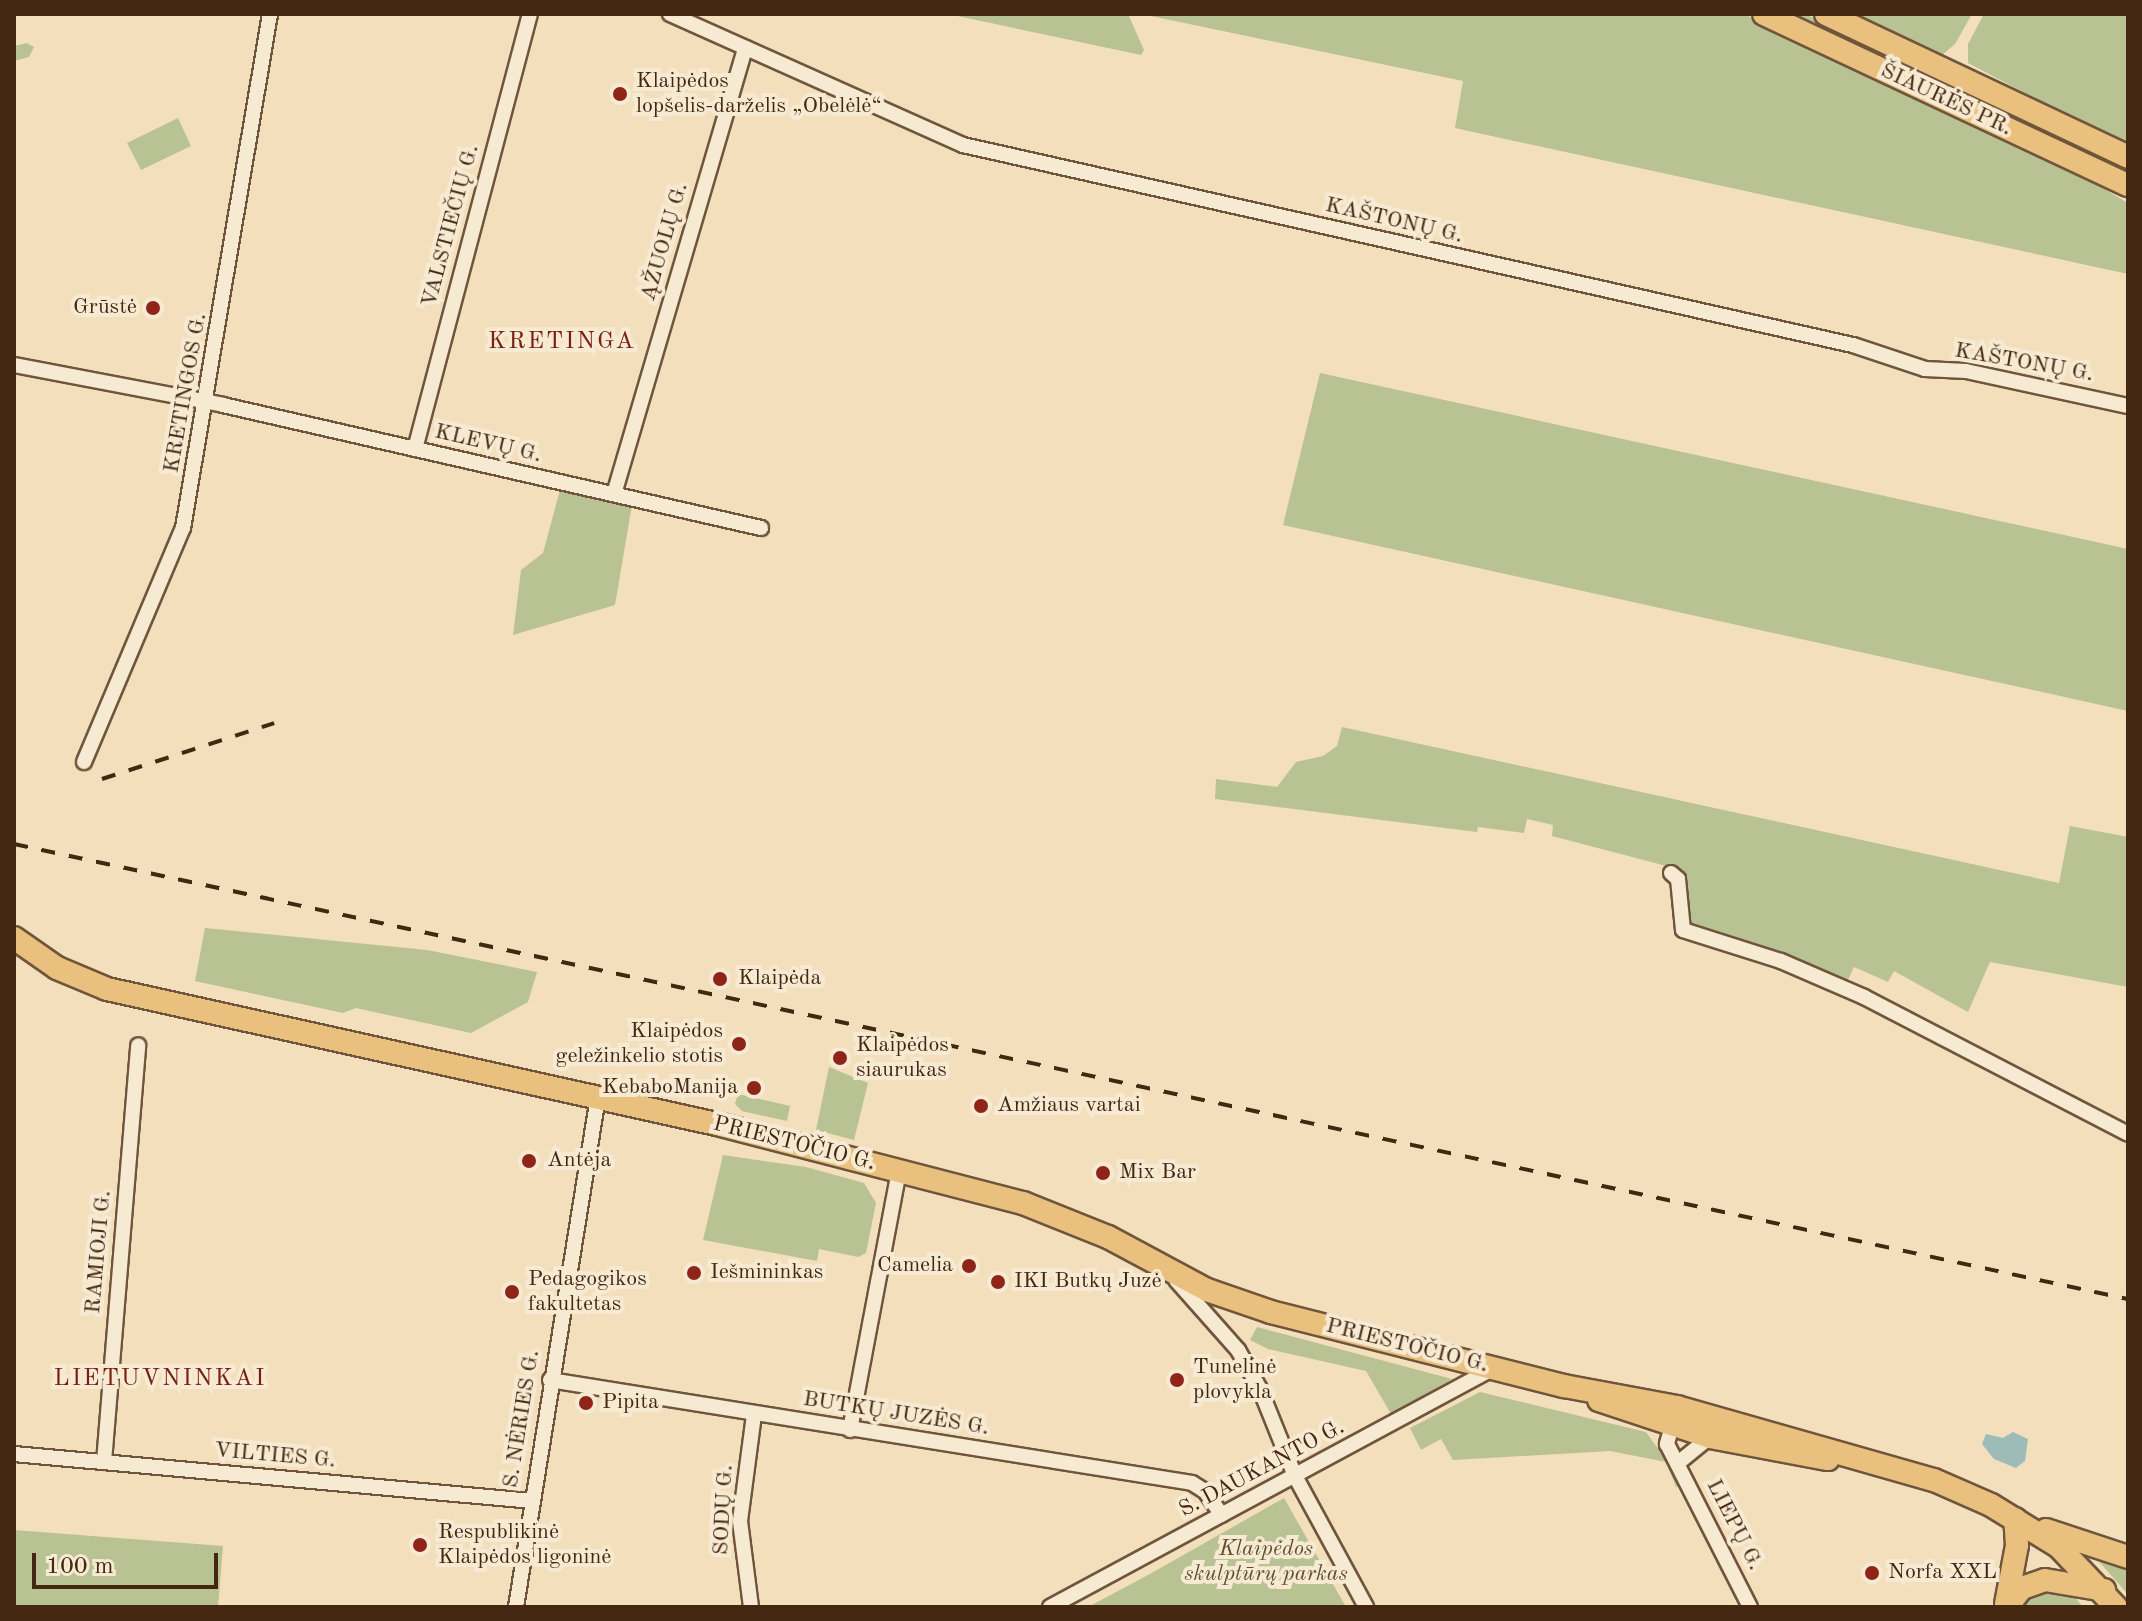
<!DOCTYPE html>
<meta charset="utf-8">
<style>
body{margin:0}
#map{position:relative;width:2142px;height:1621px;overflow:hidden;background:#f3dfbc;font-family:"Old Standard TT",serif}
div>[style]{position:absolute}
.green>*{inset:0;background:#b9c292}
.water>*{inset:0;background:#9dbbb7}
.roads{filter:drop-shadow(2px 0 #6f553c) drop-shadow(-2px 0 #6f553c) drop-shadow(0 2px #6f553c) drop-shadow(0 -2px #6f553c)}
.street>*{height:14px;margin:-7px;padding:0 7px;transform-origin:7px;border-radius:7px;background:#f7ead3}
.primary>*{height:22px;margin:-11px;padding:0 11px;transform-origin:11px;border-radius:11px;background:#eac07e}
.rail>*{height:4px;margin-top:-2px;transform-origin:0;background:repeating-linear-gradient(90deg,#432711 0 14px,transparent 0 28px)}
.dots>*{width:22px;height:22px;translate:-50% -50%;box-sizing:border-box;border:4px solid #f7ead3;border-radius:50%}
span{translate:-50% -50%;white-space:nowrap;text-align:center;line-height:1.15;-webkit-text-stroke:8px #f7ead3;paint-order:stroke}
.poi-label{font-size:22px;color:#432711}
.left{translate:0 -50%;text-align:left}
.right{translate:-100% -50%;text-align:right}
.street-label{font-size:22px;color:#432711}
.park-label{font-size:22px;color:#604e31;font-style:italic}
.neighbourhood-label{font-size:24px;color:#7a1f14;letter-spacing:2px}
.frame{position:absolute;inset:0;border:16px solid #432711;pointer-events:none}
.scale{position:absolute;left:32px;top:1553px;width:186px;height:36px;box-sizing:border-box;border:4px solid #432711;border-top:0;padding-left:10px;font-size:24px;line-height:28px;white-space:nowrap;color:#432711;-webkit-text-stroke:6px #f7ead3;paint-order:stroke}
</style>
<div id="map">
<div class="green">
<i style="clip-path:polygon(948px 14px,1128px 14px,1144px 50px,1141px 55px)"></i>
<i style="clip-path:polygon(1141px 14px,1744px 14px,2069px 168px,2128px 203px,2128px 274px,1455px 128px,1463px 81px)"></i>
<i style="clip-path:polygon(1783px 14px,1805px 14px,1915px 65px,1910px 74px)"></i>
<i style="clip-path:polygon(1846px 14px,1972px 14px,1955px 44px,1942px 55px)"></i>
<i style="clip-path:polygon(1984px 14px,2128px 14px,2128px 147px,1968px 63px,1968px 44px)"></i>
<i style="clip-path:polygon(27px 43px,34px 47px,29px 57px,14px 61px,14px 46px)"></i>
<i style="clip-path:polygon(1922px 69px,2128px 167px,2128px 178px,1918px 78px)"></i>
<i style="clip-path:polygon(178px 118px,191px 146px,141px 170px,127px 143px)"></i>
<i style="clip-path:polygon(1320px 373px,2128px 549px,2128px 711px,1283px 525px)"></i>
<i style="clip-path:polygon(560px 490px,632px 505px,615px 605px,513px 635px,521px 570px,543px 553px)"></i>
<i style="clip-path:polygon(1342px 727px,2059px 883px,2070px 826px,2128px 837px,2128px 987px,1990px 962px,1968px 1012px,1894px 971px,1888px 982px,1854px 967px,1846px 984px,1691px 927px,1685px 921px,1674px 868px,1552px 836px,1553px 825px,1527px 819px,1524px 833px,1478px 827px,1477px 832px,1215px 799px,1216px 779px,1277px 787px,1296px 762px,1323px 756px,1337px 746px)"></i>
<i style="clip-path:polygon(205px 928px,427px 950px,537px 972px,528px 1002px,471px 1033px,356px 1008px,343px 1013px,195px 981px)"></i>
<i style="clip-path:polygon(829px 1067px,868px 1083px,854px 1140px,816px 1130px)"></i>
<i style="clip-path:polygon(738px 1094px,790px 1106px,787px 1121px,742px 1111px,735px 1104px)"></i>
<i style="clip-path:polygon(723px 1155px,806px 1167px,864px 1183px,876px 1203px,866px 1253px,858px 1257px,819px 1249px,817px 1261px,703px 1240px)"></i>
<i style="clip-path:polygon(1257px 1327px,1452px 1379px,1391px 1414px,1366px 1371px,1268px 1349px,1250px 1340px)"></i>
<i style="clip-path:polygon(1480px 1392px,1646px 1432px,1684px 1485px,1676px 1487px,1666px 1462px,1610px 1451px,1453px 1460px,1441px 1439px,1421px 1450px,1410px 1428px)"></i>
<i style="clip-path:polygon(1284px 1498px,1346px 1607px,1088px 1607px,1148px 1575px)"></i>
<i style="clip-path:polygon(14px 1530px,223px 1546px,218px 1607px,14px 1607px)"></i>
<i style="clip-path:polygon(2087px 1548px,2128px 1564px,2128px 1595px,2125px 1591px)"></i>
<i style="clip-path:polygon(2035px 1589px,2073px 1595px,2083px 1607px,2017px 1607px)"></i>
</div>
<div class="water">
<i style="clip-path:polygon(2013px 1432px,2028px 1439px,2025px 1461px,2016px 1468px,1994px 1459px,1982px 1444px,1986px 1434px,2003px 1438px)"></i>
</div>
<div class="roads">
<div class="street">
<i style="left:670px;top:14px;width:321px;rotate:24.1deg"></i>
<i style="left:963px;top:145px;width:912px;rotate:12.67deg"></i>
<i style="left:1853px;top:345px;width:76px;rotate:18.4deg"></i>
<i style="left:1925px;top:369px;width:41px;rotate:2.8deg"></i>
<i style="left:1966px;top:371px;width:166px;rotate:12.2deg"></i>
<i style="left:14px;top:365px;width:213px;rotate:10.8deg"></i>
<i style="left:223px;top:405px;width:552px;rotate:12.88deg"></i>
<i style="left:415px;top:449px;width:450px;rotate:-75.2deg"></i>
<i style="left:614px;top:494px;width:465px;rotate:-73.6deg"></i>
<i style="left:84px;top:762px;width:254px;rotate:-67.1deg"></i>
<i style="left:183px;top:528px;width:521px;rotate:-80.39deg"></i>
<i style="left:1671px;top:873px;width:9px;rotate:41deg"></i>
<i style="left:1678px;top:879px;width:51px;rotate:84.4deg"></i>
<i style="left:1683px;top:930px;width:103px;rotate:17.6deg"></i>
<i style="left:1781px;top:961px;width:90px;rotate:23.4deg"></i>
<i style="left:1864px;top:997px;width:297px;rotate:27.4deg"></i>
<i style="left:1176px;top:1280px;width:94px;rotate:48.5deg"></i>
<i style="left:1238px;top:1350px;width:45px;rotate:60.6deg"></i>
<i style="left:1260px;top:1389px;width:94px;rotate:68.1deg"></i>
<i style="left:1295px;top:1476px;width:149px;rotate:61.5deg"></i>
<i style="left:550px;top:1380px;width:650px;rotate:9.11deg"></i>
<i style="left:1192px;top:1483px;width:15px;rotate:32deg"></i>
<i style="left:1205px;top:1491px;width:29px;rotate:55deg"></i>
<i style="left:1672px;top:1426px;width:19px;rotate:106deg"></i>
<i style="left:1667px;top:1444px;width:183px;rotate:63deg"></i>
<i style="left:850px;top:1430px;width:265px;rotate:-79.3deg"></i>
<i style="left:14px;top:1454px;width:520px;rotate:5.18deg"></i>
<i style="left:104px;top:1462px;width:418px;rotate:-85.3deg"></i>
<i style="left:1678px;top:1463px;width:41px;rotate:-39.1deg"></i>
<i style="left:516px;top:1607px;width:517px;rotate:-80.87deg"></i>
<i style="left:751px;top:1607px;width:87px;rotate:-97.3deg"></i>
<i style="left:740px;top:1521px;width:108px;rotate:-82.5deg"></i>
<i style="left:1050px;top:1607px;width:504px;rotate:-28.29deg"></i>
</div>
<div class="primary">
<i style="left:1764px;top:14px;width:402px;rotate:25.2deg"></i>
<i style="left:1826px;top:14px;width:334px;rotate:25.3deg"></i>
<i style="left:14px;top:938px;width:52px;rotate:34.9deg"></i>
<i style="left:57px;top:968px;width:54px;rotate:22.8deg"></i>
<i style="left:107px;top:989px;width:629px;rotate:12.49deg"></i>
<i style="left:721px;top:1125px;width:312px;rotate:14.5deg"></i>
<i style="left:1023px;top:1203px;width:92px;rotate:21.8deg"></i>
<i style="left:1108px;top:1237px;width:112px;rotate:28.2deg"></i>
<i style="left:1207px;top:1290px;width:68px;rotate:19deg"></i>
<i style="left:1271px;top:1312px;width:302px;rotate:14.2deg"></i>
<i style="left:1564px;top:1386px;width:115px;rotate:10.5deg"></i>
<i style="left:1677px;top:1407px;width:267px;rotate:15.9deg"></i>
<i style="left:1934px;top:1480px;width:62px;rotate:23.7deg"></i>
<i style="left:1991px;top:1505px;width:79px;rotate:31.5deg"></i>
<i style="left:2058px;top:1546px;width:84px;rotate:46.4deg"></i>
<i style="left:1599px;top:1400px;width:117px;rotate:18.4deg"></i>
<i style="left:1710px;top:1437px;width:120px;rotate:10.6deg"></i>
<i style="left:2046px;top:1530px;width:86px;rotate:18.2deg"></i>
<i style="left:2006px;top:1604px;width:60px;rotate:-79.4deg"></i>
<i style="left:2017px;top:1545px;width:26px;rotate:-94deg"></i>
<i style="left:2007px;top:1607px;width:24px;rotate:-52deg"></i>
<i style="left:2022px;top:1588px;width:24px;rotate:-19deg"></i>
<i style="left:2045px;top:1580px;width:60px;rotate:9.6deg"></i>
</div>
</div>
<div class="rail">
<i style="left:102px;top:779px;width:181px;rotate:-18deg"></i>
<i style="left:14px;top:844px;width:2162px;rotate:12.15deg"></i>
</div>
<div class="dots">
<i style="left:620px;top:94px;background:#8f2418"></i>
<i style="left:153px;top:308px;background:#8f2418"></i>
<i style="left:720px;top:979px;background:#8f2418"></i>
<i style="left:739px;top:1044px;background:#8f2418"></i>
<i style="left:840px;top:1058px;background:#8f2418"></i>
<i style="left:754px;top:1088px;background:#8f2418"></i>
<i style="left:981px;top:1106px;background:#8f2418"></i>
<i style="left:529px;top:1161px;background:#8f2418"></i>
<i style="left:1103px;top:1173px;background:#8f2418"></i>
<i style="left:969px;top:1266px;background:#8f2418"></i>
<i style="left:694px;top:1273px;background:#8f2418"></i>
<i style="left:998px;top:1282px;background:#8f2418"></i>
<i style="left:512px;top:1292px;background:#8f2418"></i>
<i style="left:1177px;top:1380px;background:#8f2418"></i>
<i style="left:586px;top:1403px;background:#8f2418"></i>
<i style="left:420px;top:1545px;background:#8f2418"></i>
<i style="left:1872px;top:1573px;background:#8f2418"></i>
</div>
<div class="poi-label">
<span class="left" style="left:636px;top:94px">Klaipėdos<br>lopšelis-darželis „Obelėlė“</span>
<span class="right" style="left:137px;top:308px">Grūstė</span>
<span class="left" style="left:738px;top:979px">Klaipėda</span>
<span class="right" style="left:723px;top:1044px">Klaipėdos<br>geležinkelio stotis</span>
<span class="left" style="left:856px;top:1058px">Klaipėdos<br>siaurukas</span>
<span class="right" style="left:738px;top:1088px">KebaboManija</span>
<span class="left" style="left:997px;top:1106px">Amžiaus vartai</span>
<span class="left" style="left:547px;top:1161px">Antėja</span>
<span class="left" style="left:1119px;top:1173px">Mix Bar</span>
<span class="right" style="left:953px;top:1266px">Camelia</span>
<span class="left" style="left:710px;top:1273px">Iešmininkas</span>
<span class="left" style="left:528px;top:1292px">Pedagogikos<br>fakultetas</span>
<span class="left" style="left:1014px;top:1282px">IKI Butkų Juzė</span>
<span class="left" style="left:1193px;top:1380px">Tunelinė<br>plovykla</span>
<span class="left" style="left:602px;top:1403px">Pipita</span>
<span class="left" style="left:438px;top:1545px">Respublikinė<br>Klaipėdos ligoninė</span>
<span class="left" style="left:1888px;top:1573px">Norfa XXL</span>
</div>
<div class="street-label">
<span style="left:1946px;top:100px;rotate:25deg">ŠIAURĖS PR.</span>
<span style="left:1394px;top:221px;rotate:13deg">KAŠTONŲ G.</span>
<span style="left:451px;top:226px;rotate:-75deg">VALSTIEČIŲ G.</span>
<span style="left:665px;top:242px;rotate:-74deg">ĄŽUOLŲ G.</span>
<span style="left:2024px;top:363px;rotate:10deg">KAŠTONŲ G.</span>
<span style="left:186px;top:393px;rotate:-80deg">KRETINGOS G.</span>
<span style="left:488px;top:444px;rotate:13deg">KLEVŲ G.</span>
<span style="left:794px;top:1144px;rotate:14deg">PRIESTOČIO G.</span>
<span style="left:99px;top:1252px;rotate:-85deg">RAMIOJI G.</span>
<span style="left:1407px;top:1346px;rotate:14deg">PRIESTOČIO G.</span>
<span style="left:896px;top:1414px;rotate:9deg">BUTKŲ JUZĖS G.</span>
<span style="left:522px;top:1419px;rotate:-81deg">S. NĖRIES G.</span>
<span style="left:275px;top:1456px;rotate:5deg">VILTIES G.</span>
<span style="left:1262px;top:1469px;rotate:-28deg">S. DAUKANTO G.</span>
<span style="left:724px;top:1510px;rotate:-87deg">SODŲ G.</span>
<span style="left:1734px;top:1525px;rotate:63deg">LIEPŲ G.</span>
</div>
<div class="park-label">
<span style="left:1266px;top:1562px">Klaipėdos<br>skulptūrų parkas</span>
</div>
<div class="neighbourhood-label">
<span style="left:562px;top:343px">KRETINGA</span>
<span style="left:160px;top:1380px">LIETUVNINKAI</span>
</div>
<div class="frame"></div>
<div class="scale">100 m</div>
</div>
